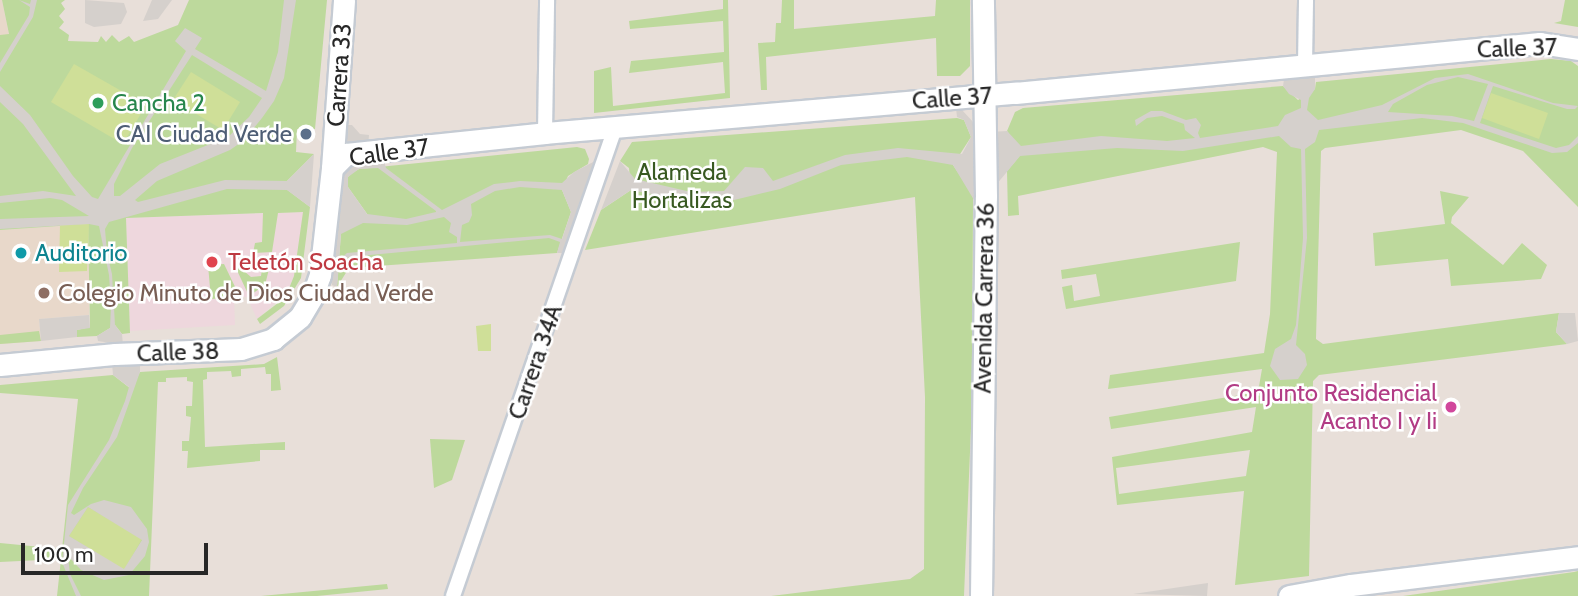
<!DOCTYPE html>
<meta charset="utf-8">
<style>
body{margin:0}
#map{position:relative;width:1578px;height:596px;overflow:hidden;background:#e8dfd9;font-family:Cabin,sans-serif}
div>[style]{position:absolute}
.education>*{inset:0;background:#e8d8ca}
.medical>*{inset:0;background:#eed7dd}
.green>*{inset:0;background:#bdd99c}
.pitch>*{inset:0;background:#cfdf98}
.plaza>*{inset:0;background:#d5d0cc}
.roads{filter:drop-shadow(2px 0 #c5cbd3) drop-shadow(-2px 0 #c5cbd3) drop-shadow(0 2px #c5cbd3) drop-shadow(0 -2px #c5cbd3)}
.street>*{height:14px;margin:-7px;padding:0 7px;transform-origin:7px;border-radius:7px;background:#fff}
.secondary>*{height:21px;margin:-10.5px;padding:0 10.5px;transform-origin:10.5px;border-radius:10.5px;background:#fff}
.dots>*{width:19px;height:19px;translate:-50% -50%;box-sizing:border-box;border:4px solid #fff;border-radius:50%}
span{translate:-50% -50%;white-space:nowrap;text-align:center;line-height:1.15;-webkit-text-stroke:5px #fff;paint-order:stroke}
.street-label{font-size:24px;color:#272727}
.leisure-label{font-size:24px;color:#27864d}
.left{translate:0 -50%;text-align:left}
.service-label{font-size:24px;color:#4e5e75}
.right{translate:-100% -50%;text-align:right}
.park-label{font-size:24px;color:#385921}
.culture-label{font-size:24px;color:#0d838f}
.health-label{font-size:24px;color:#be3a42}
.education-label{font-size:24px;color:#785e54}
.hotel-label{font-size:24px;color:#b23c85}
.scale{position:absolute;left:21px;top:543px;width:187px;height:32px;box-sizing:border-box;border:4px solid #272727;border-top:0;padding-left:9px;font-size:21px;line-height:24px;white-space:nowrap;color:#272727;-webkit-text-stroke:5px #fff;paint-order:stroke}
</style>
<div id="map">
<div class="education">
<i style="clip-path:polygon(0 0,2px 0,9px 35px,0 35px)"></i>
<i style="clip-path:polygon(89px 224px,89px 315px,39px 319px,41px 341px,0 344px,0 230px)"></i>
</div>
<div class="medical">
<i style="clip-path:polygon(304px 212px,294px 276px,288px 291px,257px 319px,247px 297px,234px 297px,235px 325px,130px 331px,126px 218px)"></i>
</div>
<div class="green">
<i style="clip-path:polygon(2px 0,65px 0,61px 3px,65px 9px,59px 16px,64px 22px,59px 28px,69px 35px,68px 41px,98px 42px,101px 36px,106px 42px,112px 35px,119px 42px,129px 36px,134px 42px,178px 25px,189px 0,327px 0,315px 129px,297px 129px,296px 152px,314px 154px,282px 186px,310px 207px,301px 278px,284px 306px,260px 324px,257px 319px,278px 303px,288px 291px,294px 276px,303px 212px,278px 213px,272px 252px,253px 253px,255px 243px,262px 242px,263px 213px,126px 218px,130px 333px,122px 334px,115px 325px,97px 336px,77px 337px,77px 330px,90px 327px,88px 224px,0 230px,0 35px,9px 34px)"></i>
<i style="clip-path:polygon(723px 0,728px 0,730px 98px,594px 113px,594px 71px,611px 67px,613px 106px,725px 93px,723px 62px,629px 73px,631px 61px,724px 52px,723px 21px,630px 29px,629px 21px,723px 9px)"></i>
<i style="clip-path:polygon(782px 0,794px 0,794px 29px,935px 16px,936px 0,970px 0,970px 66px,960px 76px,937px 76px,936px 38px,766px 57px,767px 90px,761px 90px,758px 43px,775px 42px,776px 23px,781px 23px)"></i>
<i style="clip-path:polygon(1565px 0,1578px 0,1578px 27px,1554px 23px,1561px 21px)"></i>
<i style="clip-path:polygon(evenodd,1551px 59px,1571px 61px,1578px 66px,1578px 207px,1523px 151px,1461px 130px,1325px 148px,1321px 151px,1316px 339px,1323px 344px,1559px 313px,1556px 332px,1567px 344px,1319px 375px,1313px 381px,1309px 576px,1235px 585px,1244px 491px,1117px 505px,1112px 457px,1252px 432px,1256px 407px,1111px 429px,1109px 417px,1258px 392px,1262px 369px,1108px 389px,1110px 375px,1264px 353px,1270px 314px,1277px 152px,1263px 147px,1018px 196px,1019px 215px,1008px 216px,1007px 171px,1023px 152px,1007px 131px,1015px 112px,1023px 108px,1283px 86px,1298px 100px,1315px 89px,1316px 82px,1551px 59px,1250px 450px,1246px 476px,1119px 494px,1116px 468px,1250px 450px)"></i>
<i style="clip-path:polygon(957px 118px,964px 120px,971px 137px,953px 165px,973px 195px,973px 202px,972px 404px,964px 596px,771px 596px,910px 579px,924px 569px,925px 397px,915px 197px,585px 250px,601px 210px,631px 190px,629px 168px,620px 161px,632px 142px)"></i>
<i style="clip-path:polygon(577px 147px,585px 149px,589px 159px,588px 164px,568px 176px,562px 190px,571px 212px,557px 253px,349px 268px,337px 287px,341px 233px,370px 218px,348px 187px,348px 177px,352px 173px,359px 169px)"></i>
<i style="clip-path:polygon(1440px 191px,1469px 197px,1452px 217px,1451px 223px,1503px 265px,1522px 243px,1547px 265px,1541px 279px,1451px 286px,1448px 259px,1375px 266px,1373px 233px,1445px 224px)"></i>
<i style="clip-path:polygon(1240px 242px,1236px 281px,1066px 309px,1062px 287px,1072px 285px,1074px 301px,1100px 296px,1096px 274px,1062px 279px,1061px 270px)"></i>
<i style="clip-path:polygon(242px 261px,244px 271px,251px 277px,261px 276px,263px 261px,271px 261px,265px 285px,249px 296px,234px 264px)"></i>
<i style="clip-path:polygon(224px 264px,240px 297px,211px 299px,208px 265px)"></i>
<i style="clip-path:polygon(39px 331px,41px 341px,0 344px,0 335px)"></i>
<i style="clip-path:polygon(277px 357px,281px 390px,271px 391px,271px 374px,266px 374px,265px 367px,241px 369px,241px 376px,232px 377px,231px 371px,207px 372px,207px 379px,203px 380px,205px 447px,285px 442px,285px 450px,260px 450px,260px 461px,187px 468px,188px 451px,182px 451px,182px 441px,189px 441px,191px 417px,186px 416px,186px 406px,192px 406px,193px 382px,187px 381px,187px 377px,166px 378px,166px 382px,158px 382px,149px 596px,57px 596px,61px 559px,0 562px,0 543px,62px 549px,78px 399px,0 393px,0 385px,113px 375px,131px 389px,140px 372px,264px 364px)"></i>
<i style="clip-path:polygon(430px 439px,465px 440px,452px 480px,434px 488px)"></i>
<i style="clip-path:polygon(1578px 571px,1578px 596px,1403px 596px,1574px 572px)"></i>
<i style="clip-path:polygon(387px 584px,388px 589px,317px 596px,261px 596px)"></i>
</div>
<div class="pitch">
<i style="clip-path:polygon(74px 64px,146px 105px,123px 144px,51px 102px)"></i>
<i style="clip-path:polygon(191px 72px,240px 102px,223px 130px,173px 100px)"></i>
<i style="clip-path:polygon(1491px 93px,1548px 113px,1539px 139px,1482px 118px)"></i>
<i style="clip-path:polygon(89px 224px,87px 271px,59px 272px,60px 225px)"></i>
<i style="clip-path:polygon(491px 324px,491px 351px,478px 351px,476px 326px)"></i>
<i style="clip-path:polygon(88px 507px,142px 539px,124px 570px,69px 536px)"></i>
</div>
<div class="plaza">
<i style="clip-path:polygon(19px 0,30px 4px,31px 0,37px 0,33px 17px,0 72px,0 63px,29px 15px,30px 7px)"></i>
<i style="clip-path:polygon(85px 0,124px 3px,127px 12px,121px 24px,94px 27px,85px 23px)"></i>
<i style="clip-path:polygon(152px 0,172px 0,158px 19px,143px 21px)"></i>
<i style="clip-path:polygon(evenodd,284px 0,296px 0,284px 78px,274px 101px,262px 118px,243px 141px,230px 150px,157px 181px,135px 200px,138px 202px,225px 180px,287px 181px,314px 154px,310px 207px,287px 190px,227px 189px,109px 222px,105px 229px,107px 253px,112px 274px,115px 325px,122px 334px,123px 345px,98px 341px,97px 336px,110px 328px,111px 306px,109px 275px,99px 226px,89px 224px,0 229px,0 219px,89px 216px,62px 200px,50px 198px,0 203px,0 196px,43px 191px,76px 196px,23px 124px,0 102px,0 86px,30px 115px,73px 176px,92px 197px,98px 199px,186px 51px,175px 41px,185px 28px,202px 38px,195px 49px,266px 91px,278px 52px,284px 0,192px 55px,262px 98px,249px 117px,228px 137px,160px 164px,120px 196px,114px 196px,114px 184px,132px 148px,192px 55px)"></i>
<i style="clip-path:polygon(evenodd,1315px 70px,1315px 89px,1309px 98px,1307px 110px,1318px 120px,1382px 105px,1435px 78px,1468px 74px,1553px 103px,1578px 106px,1575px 109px,1567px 109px,1493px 86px,1480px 123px,1556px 148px,1569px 145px,1578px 136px,1578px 143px,1567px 152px,1552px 153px,1463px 123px,1422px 118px,1319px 130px,1315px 142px,1305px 149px,1307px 238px,1296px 345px,1305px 354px,1307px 365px,1298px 379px,1280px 380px,1270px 366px,1275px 349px,1291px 339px,1296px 325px,1303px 238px,1301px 149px,1291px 147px,1279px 136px,1183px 151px,1117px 148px,1020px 156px,991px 191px,990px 132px,1007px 131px,1021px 146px,1101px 136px,1167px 141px,1195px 138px,1185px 130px,1184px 124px,1162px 116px,1147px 118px,1136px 126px,1135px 120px,1151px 111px,1162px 111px,1186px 120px,1196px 118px,1201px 125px,1198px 133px,1200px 138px,1278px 126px,1285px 115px,1301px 108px,1301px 100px,1289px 94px,1283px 86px,1285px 73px,1315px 70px,1458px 77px,1488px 84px,1474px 121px,1452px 116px,1388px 112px,1393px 104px,1427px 85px,1458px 77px)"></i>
<i style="clip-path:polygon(956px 108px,962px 110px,974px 123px,977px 205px,953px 165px,907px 157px,841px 165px,780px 189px,734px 200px,687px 201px,631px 190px,601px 210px,620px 161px,635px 179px,691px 192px,724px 191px,745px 167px,763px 168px,773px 181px,845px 155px,898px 148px,962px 154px,971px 137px,964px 120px,957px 117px)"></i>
<i style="clip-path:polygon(340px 125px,352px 125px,360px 134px,369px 135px,368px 147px,349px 146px,343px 141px)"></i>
<i style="clip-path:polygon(evenodd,383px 158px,386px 168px,442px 210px,494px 184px,520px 181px,562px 183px,574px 172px,597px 160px,562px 253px,557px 253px,560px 242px,549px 238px,349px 257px,339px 265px,337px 287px,332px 285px,337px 178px,348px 163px,383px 158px,378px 168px,436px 211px,436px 212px,406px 219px,367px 214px,348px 187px,348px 177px,359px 169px,378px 168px,383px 158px,520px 187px,562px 190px,571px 212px,562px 239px,550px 235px,460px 242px,462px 225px,469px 222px,472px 215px,471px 204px,495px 191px,520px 187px,383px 158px,444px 217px,451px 223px,449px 232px,457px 237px,457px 243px,347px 253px,339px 260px,341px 234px,363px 223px,407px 225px,444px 217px)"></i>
<i style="clip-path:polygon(1559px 313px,1575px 313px,1578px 341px,1567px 344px,1556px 332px)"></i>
<i style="clip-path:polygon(89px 315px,90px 328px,77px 330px,77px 337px,41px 341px,39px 319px)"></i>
<i style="clip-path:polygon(evenodd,140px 361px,140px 372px,117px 437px,83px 488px,71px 513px,74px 515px,91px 504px,104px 500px,131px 507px,147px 529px,149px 542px,145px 556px,129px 575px,104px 580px,81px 570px,68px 556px,70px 574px,81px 596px,76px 596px,62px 562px,68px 505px,109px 440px,125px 401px,129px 387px,113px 375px,112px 363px,140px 361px,88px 507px,142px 540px,124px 569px,69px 536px,88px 507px)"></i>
<i style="clip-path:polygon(1208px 583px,1207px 596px,1133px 594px,1194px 585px)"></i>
</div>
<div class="roads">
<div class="street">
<i style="left:1305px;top:65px;width:65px;rotate:-89.1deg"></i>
<i style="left:545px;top:133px;width:133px;rotate:-89.1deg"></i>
<i style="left:453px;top:596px;width:496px;rotate:-70.9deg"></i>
</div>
<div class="secondary">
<i style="left:332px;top:168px;width:20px;rotate:-45deg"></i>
<i style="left:346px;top:154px;width:200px;rotate:-6deg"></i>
<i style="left:545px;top:133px;width:472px;rotate:-4.9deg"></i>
<i style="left:1015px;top:93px;width:527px;rotate:-5.44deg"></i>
<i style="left:1540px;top:43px;width:38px;rotate:9deg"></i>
<i style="left:0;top:365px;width:116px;rotate:-5.5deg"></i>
<i style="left:115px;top:354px;width:126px;rotate:-2.3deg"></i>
<i style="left:241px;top:349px;width:34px;rotate:-17deg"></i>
<i style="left:273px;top:339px;width:35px;rotate:-39deg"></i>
<i style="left:300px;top:317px;width:26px;rotate:-59deg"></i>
<i style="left:313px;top:295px;width:21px;rotate:-71deg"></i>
<i style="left:320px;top:275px;width:108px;rotate:-83.6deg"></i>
<i style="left:332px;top:168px;width:168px;rotate:-85.9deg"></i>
<i style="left:981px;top:596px;width:399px;rotate:-89.3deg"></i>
<i style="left:986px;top:197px;width:197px;rotate:-90.9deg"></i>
<i style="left:1289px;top:596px;width:63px;rotate:-10.1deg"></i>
<i style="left:1351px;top:585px;width:229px;rotate:-7deg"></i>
</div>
</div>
<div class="dots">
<i style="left:98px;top:103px;background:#2e9e5b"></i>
<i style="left:306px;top:134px;background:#5c6f8a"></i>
<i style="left:21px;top:253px;background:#0f9aa8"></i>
<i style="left:212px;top:262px;background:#e0444e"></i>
<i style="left:44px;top:293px;background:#8d6e63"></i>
<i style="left:1451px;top:407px;background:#d1479c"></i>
</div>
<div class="street-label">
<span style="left:1517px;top:48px;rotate:-2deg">Calle 37</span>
<span style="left:339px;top:75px;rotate:-86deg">Carrera 33</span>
<span style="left:952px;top:98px;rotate:-4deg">Calle 37</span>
<span style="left:389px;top:152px;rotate:-8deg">Calle 37</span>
<span style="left:984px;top:298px;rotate:-89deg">Avenida Carrera 36</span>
<span style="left:178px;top:352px;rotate:-2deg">Calle 38</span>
<span style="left:535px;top:362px;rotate:-71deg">Carrera 34A</span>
</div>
<div class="leisure-label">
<span class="left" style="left:112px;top:103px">Cancha 2</span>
</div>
<div class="service-label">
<span class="right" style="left:292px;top:134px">CAI Ciudad Verde</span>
</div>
<div class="park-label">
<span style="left:682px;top:186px">Alameda<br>Hortalizas</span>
</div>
<div class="culture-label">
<span class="left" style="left:35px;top:253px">Auditorio</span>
</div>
<div class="health-label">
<span class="left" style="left:228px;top:262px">Teletón Soacha</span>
</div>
<div class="education-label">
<span class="left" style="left:58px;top:293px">Colegio Minuto de Dios Ciudad Verde</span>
</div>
<div class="hotel-label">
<span class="right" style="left:1437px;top:407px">Conjunto Residencial<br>Acanto I y Ii</span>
</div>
<div class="scale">100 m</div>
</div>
